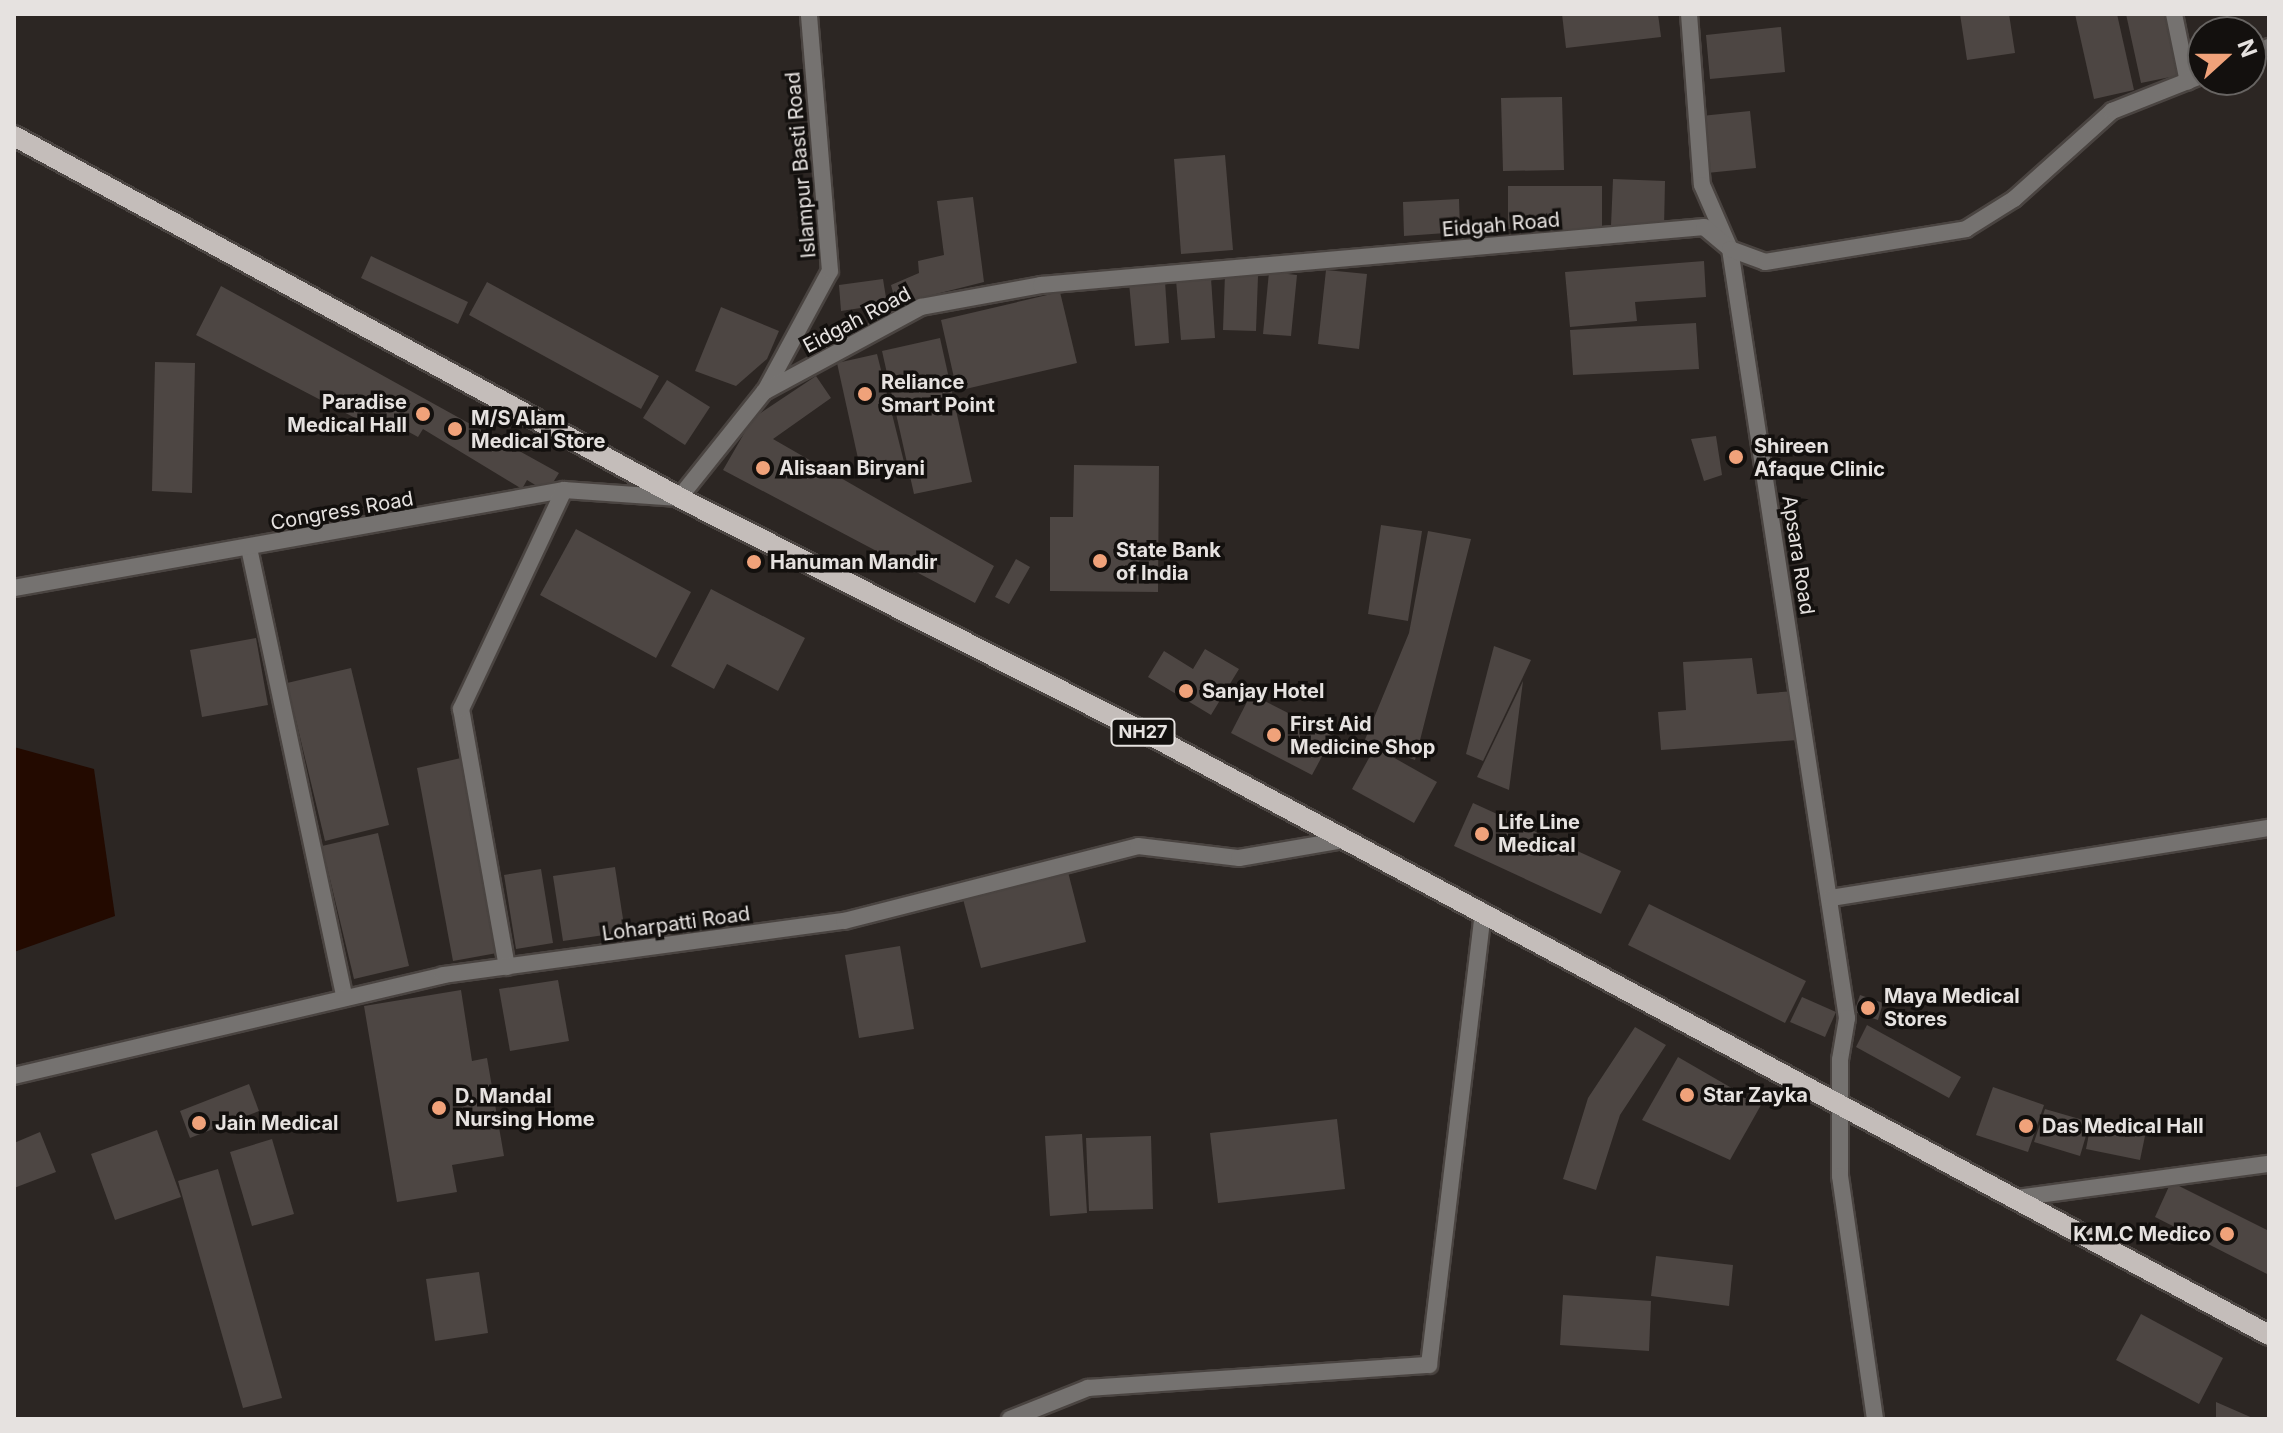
<!DOCTYPE html>
<style>
body{margin:0}
#map{position:relative;width:2283px;height:1433px;overflow:hidden;background:#2c2623;font-family:Inter,sans-serif}
div>[style]{position:absolute}
.water>*{inset:0;background:#230a00}
.building>*{inset:0;background:#4d4643}
.roads{filter:drop-shadow(2px 0 #4a4441) drop-shadow(-2px 0 #4a4441) drop-shadow(0 2px #4a4441) drop-shadow(0 -2px #4a4441)}
.street>*{height:16px;margin:-8px;padding:0 8px;transform-origin:8px;border-radius:8px;background:#757270}
.primary>*{height:20px;margin:-10px;padding:0 10px;transform-origin:10px;border-radius:10px;background:#c4bdba}
.dots>*{width:22px;height:22px;translate:-50% -50%;box-sizing:border-box;border:4px solid #13100e;border-radius:50%}
span{translate:-50% -50%;white-space:nowrap;text-align:center;line-height:1.15;-webkit-text-stroke:7px #13100e;paint-order:stroke}
.shield-label span{padding:2px 6px;background:#13100e;border:2px solid;border-radius:6px;-webkit-text-stroke-width:0}
.shield-label{font-size:18px;color:#e6e2e0;font-weight:700}
.street-label{font-size:20px;color:#e6e2e0}
.poi-label{font-size:20px;color:#e6e2e0;font-weight:700}
.left{translate:0 -50%;text-align:left}
.right{translate:-100% -50%;text-align:right}
.frame{position:absolute;inset:0;border:16px solid #e6e2e0;pointer-events:none}
.north{position:absolute;left:2187px;top:16px;width:80px;height:80px;box-sizing:border-box;background:#13100e;border:2px solid #676462;border-radius:50%;rotate:69deg;font-size:22px;font-weight:700;line-height:32px;text-align:center;color:#e6e2e0}
.north::after{content:'';display:block;margin:auto;width:28px;height:36px;background:#f0a27a;clip-path:polygon(50% 0,100% 100%,50% 72%,0 100%)}
</style>
<div id="map">
<div class="water">
<i style="clip-path:polygon(14px 747px,94px 769px,115px 916px,14px 952px)"></i>
</div>
<div class="building">
<i style="clip-path:polygon(1562px 14px,1658px 14px,1661px 37px,1566px 48px)"></i>
<i style="clip-path:polygon(1960px 14px,2009px 14px,2015px 53px,1967px 60px)"></i>
<i style="clip-path:polygon(2075px 14px,2117px 14px,2134px 90px,2094px 99px)"></i>
<i style="clip-path:polygon(2126px 14px,2167px 14px,2180px 75px,2141px 83px)"></i>
<i style="clip-path:polygon(1781px 27px,1785px 72px,1710px 79px,1706px 35px)"></i>
<i style="clip-path:polygon(1562px 97px,1564px 170px,1503px 171px,1501px 98px)"></i>
<i style="clip-path:polygon(1750px 111px,1756px 168px,1707px 173px,1701px 116px)"></i>
<i style="clip-path:polygon(1225px 155px,1233px 250px,1181px 254px,1174px 159px)"></i>
<i style="clip-path:polygon(1613px 179px,1665px 181px,1664px 228px,1611px 226px)"></i>
<i style="clip-path:polygon(1508px 186px,1602px 186px,1602px 229px,1508px 229px)"></i>
<i style="clip-path:polygon(973px 197px,984px 282px,896px 304px,891px 285px,919px 273px,918px 261px,944px 255px,937px 201px)"></i>
<i style="clip-path:polygon(1459px 199px,1460px 232px,1404px 236px,1403px 202px)"></i>
<i style="clip-path:polygon(371px 256px,468px 302px,458px 324px,361px 278px)"></i>
<i style="clip-path:polygon(1704px 261px,1706px 297px,1635px 302px,1637px 321px,1570px 327px,1565px 272px)"></i>
<i style="clip-path:polygon(1326px 270px,1367px 274px,1359px 349px,1318px 344px)"></i>
<i style="clip-path:polygon(1269px 272px,1297px 275px,1291px 336px,1263px 334px)"></i>
<i style="clip-path:polygon(1225px 274px,1258px 276px,1256px 331px,1223px 330px)"></i>
<i style="clip-path:polygon(1211px 278px,1215px 338px,1181px 340px,1176px 280px)"></i>
<i style="clip-path:polygon(883px 279px,887px 304px,841px 311px,839px 285px)"></i>
<i style="clip-path:polygon(1165px 281px,1169px 343px,1135px 346px,1129px 283px)"></i>
<i style="clip-path:polygon(487px 282px,659px 376px,641px 409px,469px 315px)"></i>
<i style="clip-path:polygon(221px 286px,559px 473px,547px 492px,527px 480px,522px 489px,423px 429px,418px 437px,365px 408px,359px 420px,196px 335px)"></i>
<i style="clip-path:polygon(1060px 292px,1077px 363px,957px 391px,941px 320px)"></i>
<i style="clip-path:polygon(721px 307px,779px 331px,767px 359px,736px 386px,695px 371px)"></i>
<i style="clip-path:polygon(1696px 323px,1699px 369px,1573px 375px,1570px 330px)"></i>
<i style="clip-path:polygon(940px 338px,972px 482px,914px 494px,882px 351px)"></i>
<i style="clip-path:polygon(877px 354px,904px 462px,861px 472px,837px 363px)"></i>
<i style="clip-path:polygon(155px 362px,195px 363px,192px 493px,152px 491px)"></i>
<i style="clip-path:polygon(816px 376px,831px 398px,773px 439px,994px 566px,975px 603px,723px 470px,753px 418px)"></i>
<i style="clip-path:polygon(667px 380px,710px 407px,685px 445px,643px 418px)"></i>
<i style="clip-path:polygon(1716px 436px,1722px 475px,1704px 481px,1691px 439px)"></i>
<i style="clip-path:polygon(1074px 465px,1159px 466px,1158px 592px,1050px 591px,1050px 517px,1073px 517px)"></i>
<i style="clip-path:polygon(1381px 525px,1422px 531px,1408px 621px,1368px 614px)"></i>
<i style="clip-path:polygon(576px 529px,691px 592px,656px 658px,540px 595px)"></i>
<i style="clip-path:polygon(1428px 531px,1471px 539px,1415px 760px,1364px 742px,1409px 633px)"></i>
<i style="clip-path:polygon(1016px 559px,1030px 567px,1009px 604px,995px 597px)"></i>
<i style="clip-path:polygon(711px 589px,805px 638px,778px 691px,727px 664px,714px 689px,671px 666px)"></i>
<i style="clip-path:polygon(256px 638px,268px 705px,202px 717px,190px 650px)"></i>
<i style="clip-path:polygon(1494px 646px,1531px 660px,1483px 761px,1466px 754px)"></i>
<i style="clip-path:polygon(1205px 649px,1239px 669px,1211px 715px,1148px 677px,1164px 651px,1193px 669px)"></i>
<i style="clip-path:polygon(1752px 658px,1757px 694px,1794px 691px,1798px 740px,1661px 750px,1658px 712px,1686px 710px,1683px 662px)"></i>
<i style="clip-path:polygon(351px 668px,389px 825px,325px 841px,287px 683px)"></i>
<i style="clip-path:polygon(1523px 681px,1509px 790px,1477px 777px)"></i>
<i style="clip-path:polygon(1251px 694px,1333px 736px,1312px 775px,1231px 733px)"></i>
<i style="clip-path:polygon(1375px 747px,1437px 782px,1414px 823px,1352px 789px)"></i>
<i style="clip-path:polygon(461px 758px,497px 953px,453px 961px,417px 768px)"></i>
<i style="clip-path:polygon(1473px 803px,1621px 871px,1601px 914px,1454px 846px)"></i>
<i style="clip-path:polygon(378px 833px,409px 966px,354px 979px,322px 846px)"></i>
<i style="clip-path:polygon(615px 867px,625px 932px,563px 941px,553px 876px)"></i>
<i style="clip-path:polygon(541px 869px,553px 943px,516px 949px,504px 875px)"></i>
<i style="clip-path:polygon(1068px 872px,1086px 942px,981px 968px,963px 899px)"></i>
<i style="clip-path:polygon(1649px 904px,1806px 981px,1785px 1023px,1628px 945px)"></i>
<i style="clip-path:polygon(900px 946px,914px 1029px,859px 1038px,845px 955px)"></i>
<i style="clip-path:polygon(558px 980px,569px 1041px,510px 1051px,499px 989px)"></i>
<i style="clip-path:polygon(461px 990px,472px 1061px,487px 1058px,504px 1156px,452px 1165px,457px 1192px,397px 1202px,364px 1006px)"></i>
<i style="clip-path:polygon(1860px 995px,1883px 1003px,1878px 1020px,1854px 1012px)"></i>
<i style="clip-path:polygon(1802px 997px,1836px 1012px,1825px 1037px,1790px 1022px)"></i>
<i style="clip-path:polygon(1867px 1025px,1961px 1077px,1949px 1098px,1856px 1047px)"></i>
<i style="clip-path:polygon(1635px 1027px,1666px 1045px,1620px 1115px,1596px 1190px,1563px 1179px,1588px 1098px)"></i>
<i style="clip-path:polygon(1678px 1057px,1761px 1105px,1730px 1160px,1642px 1120px)"></i>
<i style="clip-path:polygon(249px 1084px,259px 1111px,190px 1138px,180px 1111px)"></i>
<i style="clip-path:polygon(1993px 1087px,2044px 1105px,2028px 1152px,1976px 1135px)"></i>
<i style="clip-path:polygon(2045px 1109px,2090px 1122px,2080px 1156px,2034px 1142px)"></i>
<i style="clip-path:polygon(1337px 1119px,1345px 1189px,1218px 1203px,1210px 1133px)"></i>
<i style="clip-path:polygon(2091px 1124px,2145px 1136px,2140px 1160px,2086px 1149px)"></i>
<i style="clip-path:polygon(157px 1130px,181px 1197px,115px 1220px,91px 1154px)"></i>
<i style="clip-path:polygon(40px 1132px,56px 1172px,14px 1188px,14px 1143px)"></i>
<i style="clip-path:polygon(1082px 1134px,1087px 1213px,1050px 1216px,1045px 1136px)"></i>
<i style="clip-path:polygon(1151px 1136px,1153px 1209px,1089px 1211px,1086px 1138px)"></i>
<i style="clip-path:polygon(272px 1139px,294px 1214px,252px 1226px,230px 1152px)"></i>
<i style="clip-path:polygon(218px 1169px,282px 1398px,243px 1408px,178px 1181px)"></i>
<i style="clip-path:polygon(2171px 1182px,2269px 1231px,2269px 1275px,2155px 1217px)"></i>
<i style="clip-path:polygon(1656px 1256px,1733px 1265px,1729px 1306px,1651px 1296px)"></i>
<i style="clip-path:polygon(479px 1272px,488px 1333px,435px 1341px,426px 1279px)"></i>
<i style="clip-path:polygon(1563px 1295px,1651px 1301px,1649px 1351px,1560px 1345px)"></i>
<i style="clip-path:polygon(2141px 1314px,2223px 1358px,2199px 1404px,2116px 1360px)"></i>
<i style="clip-path:polygon(2216px 1402px,2255px 1419px,2216px 1419px)"></i>
</div>
<div class="roads">
<div class="street">
<i style="left:1689px;top:14px;width:171px;rotate:85.7deg"></i>
<i style="left:1702px;top:185px;width:70px;rotate:66.4deg"></i>
<i style="left:1730px;top:249px;width:778px;rotate:81.35deg"></i>
<i style="left:1847px;top:1018px;width:43px;rotate:99.5deg"></i>
<i style="left:1840px;top:1060px;width:116px;rotate:90deg"></i>
<i style="left:1840px;top:1176px;width:246px;rotate:81.8deg"></i>
<i style="left:2174px;top:14px;width:69px;rotate:78.4deg"></i>
<i style="left:2251px;top:55px;width:20px;rotate:-24deg"></i>
<i style="left:765px;top:391px;width:136px;rotate:-61.6deg"></i>
<i style="left:830px;top:271px;width:258px;rotate:-94.7deg"></i>
<i style="left:249px;top:548px;width:460px;rotate:78deg"></i>
<i style="left:14px;top:588px;width:559px;rotate:-10.1deg"></i>
<i style="left:564px;top:490px;width:115px;rotate:4deg"></i>
<i style="left:679px;top:498px;width:136px;rotate:-51.3deg"></i>
<i style="left:764px;top:392px;width:179px;rotate:-28.4deg"></i>
<i style="left:921px;top:307px;width:122px;rotate:-10.4deg"></i>
<i style="left:1041px;top:285px;width:666px;rotate:-5deg"></i>
<i style="left:1704px;top:227px;width:34px;rotate:40deg"></i>
<i style="left:1730px;top:249px;width:37px;rotate:20deg"></i>
<i style="left:1765px;top:262px;width:204px;rotate:-9.3deg"></i>
<i style="left:1966px;top:229px;width:57px;rotate:-32deg"></i>
<i style="left:2014px;top:199px;width:132px;rotate:-41.9deg"></i>
<i style="left:2112px;top:111px;width:98px;rotate:-21.6deg"></i>
<i style="left:1831px;top:898px;width:444px;rotate:-9.1deg"></i>
<i style="left:507px;top:967px;width:262px;rotate:-100.1deg"></i>
<i style="left:461px;top:709px;width:242px;rotate:-64.8deg"></i>
<i style="left:14px;top:1076px;width:441px;rotate:-13.2deg"></i>
<i style="left:443px;top:975px;width:405px;rotate:-7.7deg"></i>
<i style="left:844px;top:921px;width:303px;rotate:-14.3deg"></i>
<i style="left:1138px;top:846px;width:102px;rotate:6.8deg"></i>
<i style="left:1239px;top:858px;width:107px;rotate:-9.7deg"></i>
<i style="left:2016px;top:1198px;width:255px;rotate:-7.7deg"></i>
<i style="left:1010px;top:1419px;width:84px;rotate:-21.7deg"></i>
<i style="left:1088px;top:1388px;width:342px;rotate:-3.9deg"></i>
<i style="left:1429px;top:1365px;width:457px;rotate:-83.2deg"></i>
</div>
<div class="primary">
<i style="left:14px;top:136px;width:767px;rotate:28.5deg"></i>
<i style="left:688px;top:502px;width:534px;rotate:26.8deg"></i>
<i style="left:1165px;top:743px;width:1253px;rotate:28.2deg"></i>
</div>
</div>
<div class="dots">
<i style="left:865px;top:394px;background:#f0a27a"></i>
<i style="left:423px;top:414px;background:#f0a27a"></i>
<i style="left:455px;top:429px;background:#f0a27a"></i>
<i style="left:1736px;top:457px;background:#f0a27a"></i>
<i style="left:763px;top:468px;background:#f0a27a"></i>
<i style="left:1100px;top:561px;background:#f0a27a"></i>
<i style="left:754px;top:562px;background:#f0a27a"></i>
<i style="left:1186px;top:691px;background:#f0a27a"></i>
<i style="left:1274px;top:735px;background:#f0a27a"></i>
<i style="left:1482px;top:834px;background:#f0a27a"></i>
<i style="left:1868px;top:1008px;background:#f0a27a"></i>
<i style="left:1687px;top:1095px;background:#f0a27a"></i>
<i style="left:439px;top:1108px;background:#f0a27a"></i>
<i style="left:199px;top:1123px;background:#f0a27a"></i>
<i style="left:2026px;top:1126px;background:#f0a27a"></i>
<i style="left:2227px;top:1234px;background:#f0a27a"></i>
</div>
<div class="shield-label">
<span style="left:1143px;top:732px">NH27</span>
</div>
<div class="street-label">
<span style="left:801px;top:165px;rotate:-95deg">Islampur Basti Road</span>
<span style="left:1501px;top:225px;rotate:-5deg">Eidgah Road</span>
<span style="left:857px;top:320px;rotate:-28deg">Eidgah Road</span>
<span style="left:342px;top:511px;rotate:-10deg">Congress Road</span>
<span style="left:1798px;top:555px;rotate:81deg">Apsara Road</span>
<span style="left:676px;top:924px;rotate:-8deg">Loharpatti Road</span>
</div>
<div class="poi-label">
<span class="left" style="left:881px;top:394px">Reliance<br>Smart Point</span>
<span class="right" style="left:407px;top:414px">Paradise<br>Medical Hall</span>
<span class="left" style="left:471px;top:430px">M/S Alam<br>Medical Store</span>
<span class="left" style="left:1754px;top:458px">Shireen<br>Afaque Clinic</span>
<span class="left" style="left:779px;top:468px">Alisaan Biryani</span>
<span class="left" style="left:1116px;top:562px">State Bank<br>of India</span>
<span class="left" style="left:770px;top:562px">Hanuman Mandir</span>
<span class="left" style="left:1202px;top:691px">Sanjay Hotel</span>
<span class="left" style="left:1290px;top:736px">First Aid<br>Medicine Shop</span>
<span class="left" style="left:1498px;top:834px">Life Line<br>Medical</span>
<span class="left" style="left:1884px;top:1008px">Maya Medical<br>Stores</span>
<span class="left" style="left:1703px;top:1095px">Star Zayka</span>
<span class="left" style="left:455px;top:1108px">D. Mandal<br>Nursing Home</span>
<span class="left" style="left:215px;top:1123px">Jain Medical</span>
<span class="left" style="left:2042px;top:1126px">Das Medical Hall</span>
<span class="right" style="left:2211px;top:1234px">K.M.C Medico</span>
</div>
<div class="frame"></div>
<div class="north">N</div>
</div>
